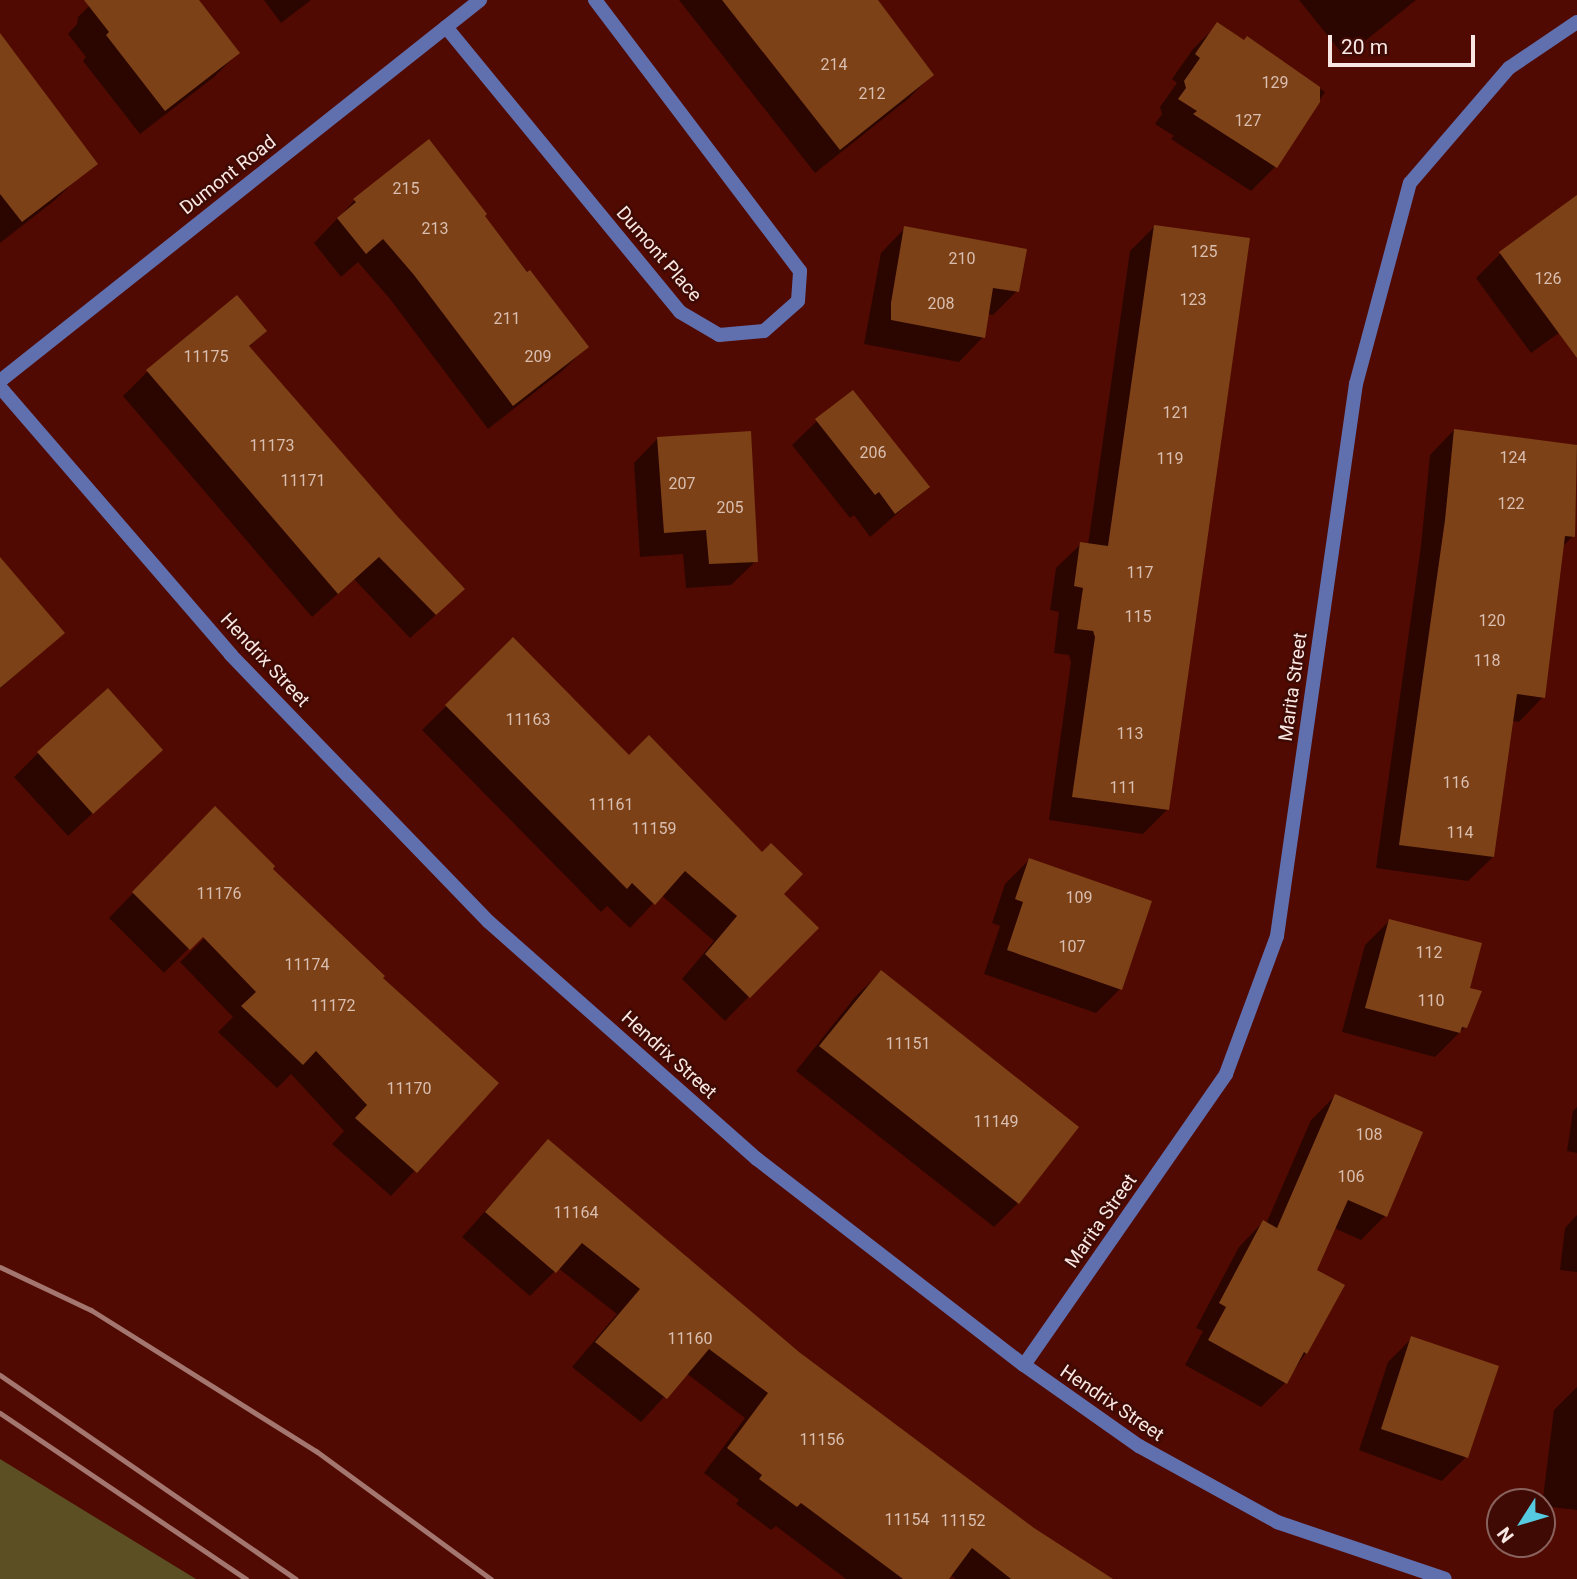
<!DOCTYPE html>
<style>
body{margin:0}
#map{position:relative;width:1577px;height:1579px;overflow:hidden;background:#510a01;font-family:Roboto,sans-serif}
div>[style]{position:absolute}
.green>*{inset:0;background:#5c4f24}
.shadow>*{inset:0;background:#0007}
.building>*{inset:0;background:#7c4116}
.minor>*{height:14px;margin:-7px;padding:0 7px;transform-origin:7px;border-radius:7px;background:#6070af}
.rail>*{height:5px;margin:-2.5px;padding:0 2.5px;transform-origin:2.5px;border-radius:2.5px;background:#a3766f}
span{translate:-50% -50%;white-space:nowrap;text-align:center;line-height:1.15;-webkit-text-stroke:5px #3e0a03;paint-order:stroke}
.number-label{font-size:16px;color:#dabeb0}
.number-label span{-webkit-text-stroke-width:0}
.street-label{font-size:19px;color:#f9e7e3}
.north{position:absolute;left:1486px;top:1488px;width:70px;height:70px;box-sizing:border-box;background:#3e0a03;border:2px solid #89625d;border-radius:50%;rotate:233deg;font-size:19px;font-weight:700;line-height:28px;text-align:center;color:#f9e7e3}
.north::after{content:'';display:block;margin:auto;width:24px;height:32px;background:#55cae0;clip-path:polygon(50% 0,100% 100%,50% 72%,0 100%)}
.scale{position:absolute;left:1328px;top:35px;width:147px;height:32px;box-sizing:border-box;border:4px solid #f9e7e3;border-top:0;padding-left:9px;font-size:21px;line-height:24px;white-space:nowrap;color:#f9e7e3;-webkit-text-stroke:5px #3e0a03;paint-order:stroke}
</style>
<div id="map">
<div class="green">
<i style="clip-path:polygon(0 1459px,196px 1579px,0 1579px)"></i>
</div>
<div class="shadow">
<i style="clip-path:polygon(95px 0,197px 0,238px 53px,214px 77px,140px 134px,83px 61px,86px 57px,68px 34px,77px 24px,78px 17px)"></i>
<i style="clip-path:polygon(264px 0,311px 0,281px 23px)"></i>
<i style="clip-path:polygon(679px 0,876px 0,932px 75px,908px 99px,815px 173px)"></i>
<i style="clip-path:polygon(1299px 0,1416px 0,1345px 57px)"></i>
<i style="clip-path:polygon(1217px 25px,1243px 42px,1247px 39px,1325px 92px,1275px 167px,1251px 191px,1171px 139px,1174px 136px,1155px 124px,1162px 114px,1160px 107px,1177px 83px,1172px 79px,1193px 49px)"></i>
<i style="clip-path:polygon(0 73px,80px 176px,55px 200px,0 243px)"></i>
<i style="clip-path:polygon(355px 200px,483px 216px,587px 347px,562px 371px,488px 429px,390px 299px,358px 262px,341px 277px,314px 243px)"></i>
<i style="clip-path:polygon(1577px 204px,1577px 320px,1531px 353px,1476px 278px,1500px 254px)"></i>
<i style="clip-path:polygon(1155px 226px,1168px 809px,1143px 834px,1049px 820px,1071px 662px,1069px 655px,1054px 653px,1059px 612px,1050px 610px,1056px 568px,1081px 544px,1088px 545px,1130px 251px)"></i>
<i style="clip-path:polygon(905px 228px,1017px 291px,993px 315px,987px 314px,983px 337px,959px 362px,864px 344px,881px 253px)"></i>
<i style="clip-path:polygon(265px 331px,248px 348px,438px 613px,410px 638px,354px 579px,312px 617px,123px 396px,147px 372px)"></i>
<i style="clip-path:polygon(817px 421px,928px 487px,870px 537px,854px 515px,850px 518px,792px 445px)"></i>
<i style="clip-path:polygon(1454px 430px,1577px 447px,1573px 536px,1562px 547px,1543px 697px,1519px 722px,1512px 721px,1493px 857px,1468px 881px,1376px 868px,1421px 546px,1430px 455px)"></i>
<i style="clip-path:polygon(658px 438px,756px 561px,731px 585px,686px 588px,683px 554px,640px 557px,634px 463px)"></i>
<i style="clip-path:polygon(0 583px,62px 633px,0 689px)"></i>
<i style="clip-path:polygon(513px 640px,629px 758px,816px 928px,725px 1021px,682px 979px,714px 941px,661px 895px,630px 928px,607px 906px,601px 912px,422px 730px)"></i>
<i style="clip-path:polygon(161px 750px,68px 836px,14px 777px,38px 753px)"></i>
<i style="clip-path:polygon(191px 833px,271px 869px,381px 978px,496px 1083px,391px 1196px,332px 1144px,344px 1131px,291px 1074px,277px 1088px,218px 1032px,233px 1017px,180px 962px,211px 932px,208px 929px,164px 973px,109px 918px)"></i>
<i style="clip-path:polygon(1029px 860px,1120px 989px,1096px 1013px,984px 974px,1000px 926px,992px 923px,1005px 884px)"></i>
<i style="clip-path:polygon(1389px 921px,1468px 989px,1465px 1027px,1435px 1057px,1342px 1032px,1365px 945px)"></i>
<i style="clip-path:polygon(881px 972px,1018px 1203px,994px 1227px,796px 1071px,856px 996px)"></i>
<i style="clip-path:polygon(1335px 1096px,1385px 1216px,1361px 1240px,1334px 1228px,1314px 1271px,1306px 1353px,1285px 1383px,1261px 1407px,1185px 1365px,1203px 1331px,1196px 1328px,1239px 1247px,1263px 1222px,1266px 1224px,1311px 1120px)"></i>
<i style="clip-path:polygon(1577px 1107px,1577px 1153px,1567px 1151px,1573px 1111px)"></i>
<i style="clip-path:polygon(548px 1141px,797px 1353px,1033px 1530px,1108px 1579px,956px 1579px,950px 1575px,947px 1579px,846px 1579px,776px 1526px,771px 1530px,736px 1504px,739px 1500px,704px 1473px,745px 1418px,686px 1373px,641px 1422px,572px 1367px,617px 1314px,558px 1268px,530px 1296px,462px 1237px)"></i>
<i style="clip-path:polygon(1577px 1215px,1577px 1272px,1560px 1270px,1565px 1228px)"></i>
<i style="clip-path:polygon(1412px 1338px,1466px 1457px,1442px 1481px,1359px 1450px,1388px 1362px)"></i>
<i style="clip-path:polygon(1577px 1387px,1577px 1510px,1542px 1506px,1554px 1410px)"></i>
</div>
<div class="building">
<i style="clip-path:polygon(84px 0,199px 0,240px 53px,165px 111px,106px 35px,109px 32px)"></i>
<i style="clip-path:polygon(722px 0,878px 0,934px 75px,840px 150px)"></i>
<i style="clip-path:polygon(1217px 22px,1244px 40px,1247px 36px,1320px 87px,1320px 102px,1277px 168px,1193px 114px,1197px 111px,1178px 99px,1186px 88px,1184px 81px,1200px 58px,1195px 54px)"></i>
<i style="clip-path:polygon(0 33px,98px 164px,22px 222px,0 194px)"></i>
<i style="clip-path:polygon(429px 139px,487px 214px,485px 216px,527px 272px,530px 270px,589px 347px,513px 406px,414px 275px,383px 239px,366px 254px,337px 218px,356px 202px,353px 199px)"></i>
<i style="clip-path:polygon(1577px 195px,1577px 358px,1499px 252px)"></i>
<i style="clip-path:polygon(1154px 225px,1250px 238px,1169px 810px,1072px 797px,1095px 637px,1093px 631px,1077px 629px,1083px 588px,1074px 586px,1080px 542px,1108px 546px)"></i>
<i style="clip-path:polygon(904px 226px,1027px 249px,1019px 292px,993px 288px,985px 338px,891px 320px,891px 303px)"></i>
<i style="clip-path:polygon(237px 295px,267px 331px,249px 346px,398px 517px,465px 589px,436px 615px,379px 557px,338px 594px,146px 370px)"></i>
<i style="clip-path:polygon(853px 390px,930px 487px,895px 514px,879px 492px,875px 495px,815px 419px)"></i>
<i style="clip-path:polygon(1454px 429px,1577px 445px,1575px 537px,1565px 536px,1545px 698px,1517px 694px,1494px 857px,1399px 845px,1445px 520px)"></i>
<i style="clip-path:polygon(751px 431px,758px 562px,709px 564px,706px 530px,664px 533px,657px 437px)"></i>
<i style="clip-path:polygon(0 557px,65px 633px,0 688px)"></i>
<i style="clip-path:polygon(513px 637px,629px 755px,649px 735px,762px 852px,771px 843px,803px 874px,784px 894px,819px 928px,750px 998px,705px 954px,737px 916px,685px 871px,655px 905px,632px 883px,627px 889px,445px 705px)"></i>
<i style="clip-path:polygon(108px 688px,163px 750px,93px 814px,37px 752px)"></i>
<i style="clip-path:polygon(215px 806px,275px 866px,273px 869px,385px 976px,383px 978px,499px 1083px,417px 1173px,355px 1118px,367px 1105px,316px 1051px,303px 1065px,241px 1006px,256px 992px,203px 937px,190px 950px,132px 892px)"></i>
<i style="clip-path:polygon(1029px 858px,1152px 901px,1122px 990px,1007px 950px,1023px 902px,1015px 899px)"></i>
<i style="clip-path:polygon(1389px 919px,1482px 943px,1470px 988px,1482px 991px,1467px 1028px,1462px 1027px,1460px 1033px,1365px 1008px)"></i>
<i style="clip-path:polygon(881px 970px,1079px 1127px,1019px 1204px,819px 1046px)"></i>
<i style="clip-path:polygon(1335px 1094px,1423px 1132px,1387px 1217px,1348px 1200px,1317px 1270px,1345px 1285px,1307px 1354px,1304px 1352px,1287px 1384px,1208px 1340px,1226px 1307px,1219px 1303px,1263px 1220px,1277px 1228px)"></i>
<i style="clip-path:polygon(548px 1139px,799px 1352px,1034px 1528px,1113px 1579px,1011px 1579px,972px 1548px,949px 1579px,903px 1579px,801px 1503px,797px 1507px,759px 1479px,762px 1475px,727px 1448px,768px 1393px,709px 1349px,667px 1399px,595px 1342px,640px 1289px,582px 1243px,556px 1273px,485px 1212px)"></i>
<i style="clip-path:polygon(1411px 1336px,1499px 1366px,1468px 1458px,1381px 1429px)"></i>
</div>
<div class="minor">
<i style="left:446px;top:27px;width:369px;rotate:50.6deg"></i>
<i style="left:680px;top:312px;width:45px;rotate:30.5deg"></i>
<i style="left:719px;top:335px;width:45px;rotate:-5.1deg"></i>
<i style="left:764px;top:331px;width:45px;rotate:-41.4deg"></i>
<i style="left:798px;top:301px;width:30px;rotate:-86deg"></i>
<i style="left:800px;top:271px;width:340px;rotate:-127.1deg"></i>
<i style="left:0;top:381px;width:613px;rotate:-38.44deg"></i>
<i style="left:0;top:387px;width:354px;rotate:49.2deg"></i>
<i style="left:231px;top:655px;width:371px;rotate:46deg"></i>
<i style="left:489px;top:922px;width:358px;rotate:41.5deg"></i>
<i style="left:757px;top:1159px;width:337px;rotate:37.7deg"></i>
<i style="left:1024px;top:1365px;width:141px;rotate:35.2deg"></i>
<i style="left:1139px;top:1446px;width:158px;rotate:28.8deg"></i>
<i style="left:1277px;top:1522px;width:177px;rotate:18.7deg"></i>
<i style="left:1024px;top:1365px;width:354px;rotate:-55.2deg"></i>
<i style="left:1226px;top:1074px;width:147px;rotate:-69.7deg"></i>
<i style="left:1277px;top:936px;width:558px;rotate:-81.86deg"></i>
<i style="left:1356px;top:384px;width:208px;rotate:-75deg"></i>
<i style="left:1410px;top:183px;width:152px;rotate:-49.3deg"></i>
<i style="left:1509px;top:68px;width:82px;rotate:-34.1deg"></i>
</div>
<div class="rail">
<i style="left:0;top:1267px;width:101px;rotate:25.3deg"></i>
<i style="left:91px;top:1310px;width:266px;rotate:32.1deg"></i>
<i style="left:316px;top:1451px;width:217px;rotate:36.2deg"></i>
<i style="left:0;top:1375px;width:359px;rotate:34.6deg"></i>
<i style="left:0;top:1413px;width:297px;rotate:34deg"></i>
</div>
<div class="number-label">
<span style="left:834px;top:65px">214</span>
<span style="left:1275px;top:83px">129</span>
<span style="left:872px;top:94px">212</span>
<span style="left:1248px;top:121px">127</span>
<span style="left:406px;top:189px">215</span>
<span style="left:435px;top:229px">213</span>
<span style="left:1204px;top:252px">125</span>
<span style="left:962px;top:259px">210</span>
<span style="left:1548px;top:279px">126</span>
<span style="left:1193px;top:300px">123</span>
<span style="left:941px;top:304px">208</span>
<span style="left:507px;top:319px">211</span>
<span style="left:206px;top:357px">11175</span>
<span style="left:538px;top:357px">209</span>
<span style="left:1176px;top:413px">121</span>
<span style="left:272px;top:446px">11173</span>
<span style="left:873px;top:453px">206</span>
<span style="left:1513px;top:458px">124</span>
<span style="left:1170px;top:459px">119</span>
<span style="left:303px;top:481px">11171</span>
<span style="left:682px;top:484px">207</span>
<span style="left:1511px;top:504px">122</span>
<span style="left:730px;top:508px">205</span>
<span style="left:1140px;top:573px">117</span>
<span style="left:1138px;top:617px">115</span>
<span style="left:1492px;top:621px">120</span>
<span style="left:1487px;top:661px">118</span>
<span style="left:528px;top:720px">11163</span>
<span style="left:1130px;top:734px">113</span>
<span style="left:1456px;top:783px">116</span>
<span style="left:1123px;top:788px">111</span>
<span style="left:611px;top:805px">11161</span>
<span style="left:654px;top:829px">11159</span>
<span style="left:1460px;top:833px">114</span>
<span style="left:219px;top:894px">11176</span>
<span style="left:1079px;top:898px">109</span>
<span style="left:1072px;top:947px">107</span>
<span style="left:1429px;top:953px">112</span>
<span style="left:307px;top:965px">11174</span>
<span style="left:1431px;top:1001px">110</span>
<span style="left:333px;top:1006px">11172</span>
<span style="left:908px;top:1044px">11151</span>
<span style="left:409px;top:1089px">11170</span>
<span style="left:996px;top:1122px">11149</span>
<span style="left:1369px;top:1135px">108</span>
<span style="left:1351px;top:1177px">106</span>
<span style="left:576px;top:1213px">11164</span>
<span style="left:690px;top:1339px">11160</span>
<span style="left:822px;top:1440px">11156</span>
<span style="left:907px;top:1520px">11154</span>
<span style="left:963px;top:1521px">11152</span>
</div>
<div class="street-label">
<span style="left:228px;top:175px;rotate:-38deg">Dumont Road</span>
<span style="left:659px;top:254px;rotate:49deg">Dumont Place</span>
<span style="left:265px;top:660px;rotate:47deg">Hendrix Street</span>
<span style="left:1293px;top:687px;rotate:-82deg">Marita Street</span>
<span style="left:669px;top:1055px;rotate:42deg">Hendrix Street</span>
<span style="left:1101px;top:1221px;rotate:-55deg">Marita Street</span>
<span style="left:1112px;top:1403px;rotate:34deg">Hendrix Street</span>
</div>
<div class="north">N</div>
<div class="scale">20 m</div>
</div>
